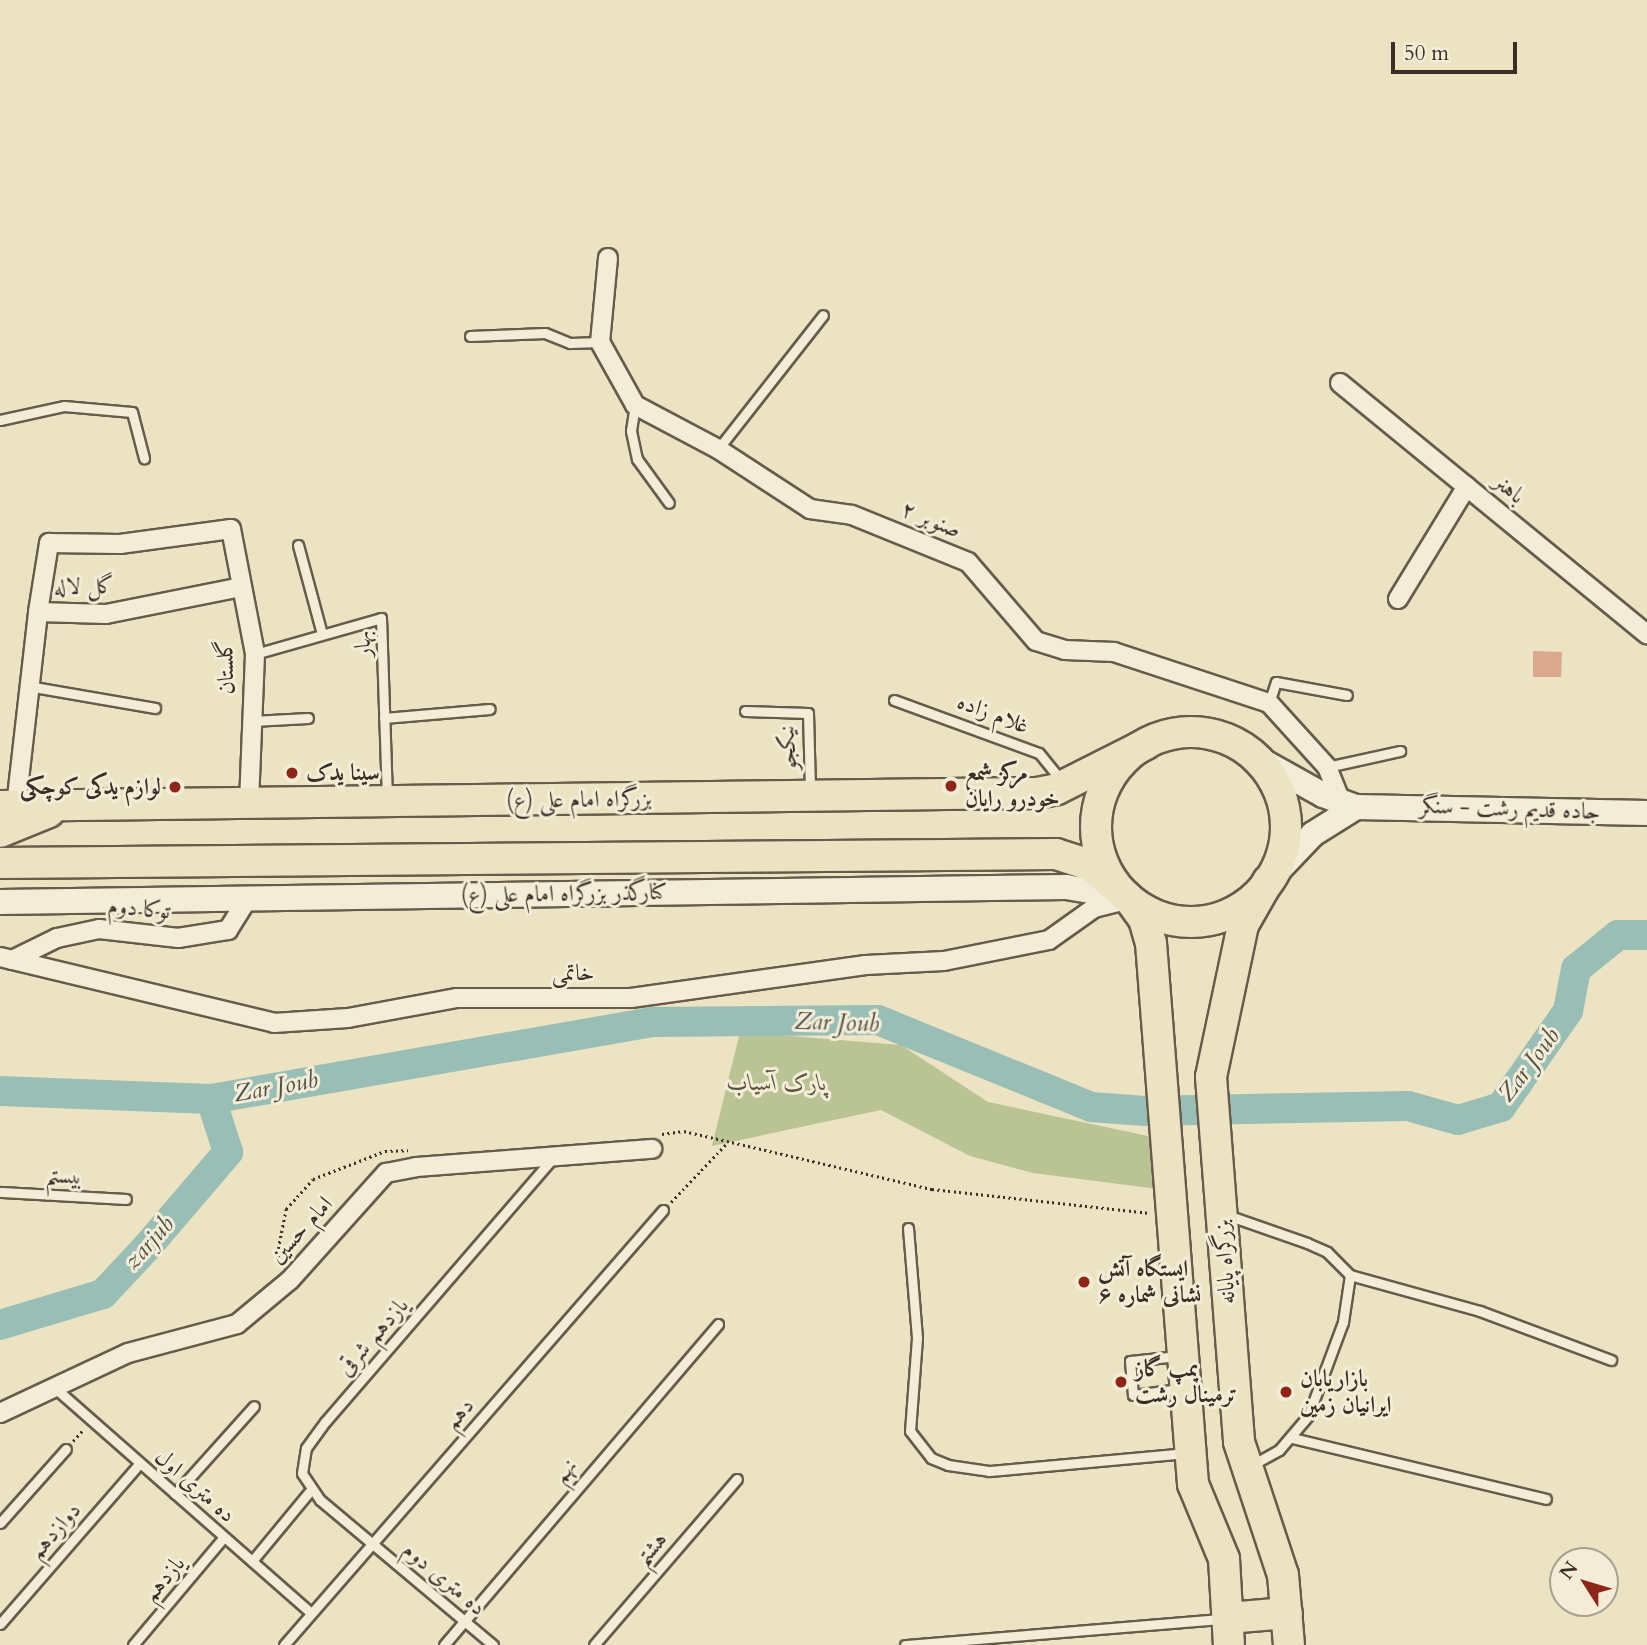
<!DOCTYPE html>
<meta charset="utf-8">
<style>
body{margin:0}
#map{position:relative;width:1647px;height:1645px;overflow:hidden;background:#ece3c2;font-family:Cardo,Amiri,serif}
div>[style]{position:absolute}
.green>*{inset:0;background:#b9c393}
.river>*{height:30px;margin:-15px;padding:0 15px;transform-origin:15px;border-radius:15px;background:#99beb5}
.building>*{inset:0;background:#dba88d}
.path>*{height:2.5px;margin-top:-1.25px;transform-origin:0;background:repeating-linear-gradient(90deg,#3b2e25 0 2px,transparent 0 5.5px)}
.roads{filter:drop-shadow(2px 0 #675b4c) drop-shadow(-2px 0 #675b4c) drop-shadow(0 2px #675b4c) drop-shadow(0 -2px #675b4c)}
.service>*{height:9px;margin:-4.5px;padding:0 4.5px;transform-origin:4.5px;border-radius:4.5px;background:#f3edd7}
.minor>*{height:18px;margin:-9px;padding:0 9px;transform-origin:9px;border-radius:9px;background:#f3edd7}
.secondary>*{height:24px;margin:-12px;padding:0 12px;transform-origin:12px;border-radius:12px;background:#f3edd7}
.trunk>*{height:30px;margin:-15px;padding:0 15px;transform-origin:15px;border-radius:15px;background:#ece3c2}
.trunk>.ring{margin:-15px;padding:0;box-sizing:content-box;background:none;border:30px solid #ece3c2;border-radius:50%}
.dots>*{width:19px;height:19px;translate:-50% -50%;box-sizing:border-box;border:4px solid #f3edd7;border-radius:50%}
span{translate:-50% -50%;white-space:nowrap;text-align:center;line-height:1.15;-webkit-text-stroke:6px #f3edd7;paint-order:stroke}
.street-label{font-size:23px;color:#3b2e25}
.poi-label{font-size:23px;color:#3b2e25;font-weight:700}
.left{translate:0 -50%;text-align:left}
.right{translate:-100% -50%;text-align:right}
.park-label{font-size:23px;color:#5a5340;font-style:italic}
.water-label{font-size:24px;color:#525249;font-style:italic}
.north{position:absolute;left:1549px;top:1547px;width:70px;height:70px;box-sizing:border-box;background:#f3edd7;border:2px solid #a9a190;border-radius:50%;rotate:307deg;font-size:19px;font-weight:700;line-height:28px;text-align:center;color:#3b2e25}
.north::after{content:'';display:block;margin:auto;width:24px;height:32px;background:#8f2418;clip-path:polygon(50% 0,100% 100%,50% 72%,0 100%)}
.scale{position:absolute;left:1391px;top:42px;width:126px;height:32px;box-sizing:border-box;border:4px solid #3b2e25;border-top:0;padding-left:9px;font-size:21px;line-height:24px;white-space:nowrap;color:#3b2e25;-webkit-text-stroke:5px #f3edd7;paint-order:stroke}
</style>
<div id="map">
<div class="green">
<i style="clip-path:polygon(740px 1032px,901px 1045px,988px 1102px,1167px 1140px,1158px 1189px,1033px 1173px,970px 1156px,881px 1110px,712px 1146px)"></i>
</div>
<div class="river">
<i style="left:0;top:1091px;width:211px;rotate:2.2deg"></i>
<i style="left:211px;top:1099px;width:450px;rotate:-9.9deg"></i>
<i style="left:654px;top:1022px;width:224px;rotate:-0.5deg"></i>
<i style="left:878px;top:1020px;width:230px;rotate:22.2deg"></i>
<i style="left:1091px;top:1107px;width:54px;rotate:4.2deg"></i>
<i style="left:1145px;top:1111px;width:263px;rotate:-1.1deg"></i>
<i style="left:1408px;top:1106px;width:52px;rotate:15.6deg"></i>
<i style="left:1458px;top:1120px;width:45px;rotate:-16.8deg"></i>
<i style="left:1501px;top:1107px;width:117px;rotate:-55.1deg"></i>
<i style="left:1568px;top:1011px;width:43px;rotate:-79.2deg"></i>
<i style="left:1576px;top:969px;width:54px;rotate:-39deg"></i>
<i style="left:1618px;top:935px;width:29px"></i>
<i style="left:0;top:1325px;width:108px;rotate:-16.8deg"></i>
<i style="left:103px;top:1294px;width:64px;rotate:-46.9deg"></i>
<i style="left:147px;top:1247px;width:125px;rotate:-49.5deg"></i>
<i style="left:228px;top:1152px;width:56px;rotate:-107.8deg"></i>
</div>
<div class="building">
<i style="clip-path:polygon(1533px 651px,1562px 652px,1561px 677px,1533px 677px)"></i>
</div>
<div class="path">
<i style="left:662px;top:1134px;width:22px;rotate:-8deg"></i>
<i style="left:684px;top:1131px;width:255px;rotate:13.2deg"></i>
<i style="left:932px;top:1189px;width:217px;rotate:6.3deg"></i>
<i style="left:671px;top:1202px;width:81px;rotate:-46.5deg"></i>
<i style="left:281px;top:1263px;width:10px;rotate:-114deg"></i>
<i style="left:277px;top:1254px;width:46px;rotate:-78.7deg"></i>
<i style="left:286px;top:1209px;width:40px;rotate:-48deg"></i>
<i style="left:313px;top:1179px;width:77px;rotate:-21.3deg"></i>
<i style="left:385px;top:1151px;width:23px;rotate:-2deg"></i>
<i style="left:73px;top:1441px;width:15px;rotate:-48deg"></i>
</div>
<div class="roads">
<div class="service">
<i style="left:470px;top:336px;width:75px;rotate:-2.3deg"></i>
<i style="left:545px;top:333px;width:27px;rotate:22deg"></i>
<i style="left:570px;top:343px;width:30px;rotate:-2deg"></i>
<i style="left:635px;top:405px;width:26px;rotate:99deg"></i>
<i style="left:631px;top:431px;width:29px;rotate:78deg"></i>
<i style="left:637px;top:459px;width:54px;rotate:54deg"></i>
<i style="left:0;top:420px;width:66px;rotate:-12.3deg"></i>
<i style="left:64px;top:406px;width:68px;rotate:5deg"></i>
<i style="left:132px;top:412px;width:48px;rotate:75.4deg"></i>
<i style="left:718px;top:449px;width:170px;rotate:-51.9deg"></i>
<i style="left:298px;top:545px;width:92px;rotate:74.9deg"></i>
<i style="left:255px;top:654px;width:131px;rotate:-15.9deg"></i>
<i style="left:381px;top:618px;width:180px;rotate:88.1deg"></i>
<i style="left:28px;top:686px;width:129px;rotate:9.8deg"></i>
<i style="left:894px;top:700px;width:154px;rotate:20.1deg"></i>
<i style="left:1039px;top:753px;width:36px;rotate:51deg"></i>
<i style="left:1269px;top:703px;width:22px;rotate:-72deg"></i>
<i style="left:1276px;top:682px;width:72px;rotate:10.4deg"></i>
<i style="left:745px;top:711px;width:63px;rotate:1.8deg"></i>
<i style="left:808px;top:713px;width:79px;rotate:88.5deg"></i>
<i style="left:384px;top:718px;width:106px;rotate:-4.9deg"></i>
<i style="left:252px;top:721px;width:56px;rotate:-3.1deg"></i>
<i style="left:1327px;top:767px;width:75px;rotate:-12.4deg"></i>
<i style="left:0;top:1192px;width:126px;rotate:3.2deg"></i>
<i style="left:1227px;top:1215px;width:85px;rotate:19.3deg"></i>
<i style="left:1307px;top:1243px;width:22px;rotate:24deg"></i>
<i style="left:1327px;top:1252px;width:33px;rotate:45deg"></i>
<i style="left:1350px;top:1275px;width:48px;rotate:98.5deg"></i>
<i style="left:1343px;top:1322px;width:100px;rotate:110.4deg"></i>
<i style="left:1308px;top:1416px;width:45px;rotate:130.5deg"></i>
<i style="left:1279px;top:1450px;width:23px;rotate:151deg"></i>
<i style="left:1259px;top:1461px;width:9px;rotate:-153deg"></i>
<i style="left:908px;top:1228px;width:110px;rotate:85.3deg"></i>
<i style="left:917px;top:1338px;width:93px;rotate:94.3deg"></i>
<i style="left:910px;top:1431px;width:34px;rotate:52deg"></i>
<i style="left:931px;top:1458px;width:18px;rotate:22deg"></i>
<i style="left:948px;top:1465px;width:41px;rotate:8.3deg"></i>
<i style="left:989px;top:1471px;width:197px;rotate:-5.2deg"></i>
<i style="left:1350px;top:1275px;width:135px;rotate:15.5deg"></i>
<i style="left:1480px;top:1311px;width:140px;rotate:20.5deg"></i>
<i style="left:1178px;top:1356px;width:48px;rotate:174.1deg"></i>
<i style="left:1130px;top:1361px;width:34px;rotate:85deg"></i>
<i style="left:1133px;top:1395px;width:47px;rotate:-7.3deg"></i>
<i style="left:55px;top:1388px;width:341px;rotate:41.3deg"></i>
<i style="left:1292px;top:1438px;width:261px;rotate:13.5deg"></i>
<i style="left:175px;top:1494px;width:118px;rotate:-48.1deg"></i>
<i style="left:0;top:1523px;width:99px;rotate:-48.3deg"></i>
<i style="left:252px;top:1561px;width:91px;rotate:-50.4deg"></i>
<i style="left:0;top:1624px;width:213px;rotate:-49deg"></i>
<i style="left:133px;top:1645px;width:141px;rotate:-49.9deg"></i>
<i style="left:284px;top:1645px;width:577px;rotate:-48.94deg"></i>
<i style="left:444px;top:1645px;width:422px;rotate:-49.5deg"></i>
<i style="left:493px;top:1645px;width:226px;rotate:-140deg"></i>
<i style="left:320px;top:1500px;width:32px;rotate:-124deg"></i>
<i style="left:302px;top:1473px;width:25px;rotate:-81deg"></i>
<i style="left:306px;top:1448px;width:32px;rotate:-54deg"></i>
<i style="left:325px;top:1422px;width:350px;rotate:-49.2deg"></i>
<i style="left:594px;top:1645px;width:219px;rotate:-49.3deg"></i>
<i style="left:905px;top:1645px;width:318px;rotate:-4.7deg"></i>
</div>
<div class="minor">
<i style="left:608px;top:258px;width:84px;rotate:95.4deg"></i>
<i style="left:600px;top:342px;width:72px;rotate:60.9deg"></i>
<i style="left:635px;top:405px;width:94px;rotate:27.9deg"></i>
<i style="left:718px;top:449px;width:110px;rotate:33.1deg"></i>
<i style="left:810px;top:509px;width:42px;rotate:8.1deg"></i>
<i style="left:852px;top:515px;width:125px;rotate:22.1deg"></i>
<i style="left:968px;top:562px;width:104px;rotate:49.3deg"></i>
<i style="left:1036px;top:641px;width:30px;rotate:17deg"></i>
<i style="left:1065px;top:650px;width:49px;rotate:2.3deg"></i>
<i style="left:1114px;top:652px;width:163px;rotate:18.2deg"></i>
<i style="left:1269px;top:703px;width:86px;rotate:47.8deg"></i>
<i style="left:1327px;top:767px;width:38px;rotate:68deg"></i>
<i style="left:1340px;top:383px;width:397px;rotate:39.3deg"></i>
<i style="left:1398px;top:599px;width:132px;rotate:-58.6deg"></i>
<i style="left:38px;top:612px;width:70px;rotate:-80.9deg"></i>
<i style="left:49px;top:543px;width:71px;rotate:0.8deg"></i>
<i style="left:120px;top:544px;width:112px;rotate:-7.7deg"></i>
<i style="left:231px;top:529px;width:127px;rotate:79.1deg"></i>
<i style="left:255px;top:654px;width:150px;rotate:92.3deg"></i>
<i style="left:16px;top:806px;width:195px;rotate:-83.5deg"></i>
<i style="left:38px;top:612px;width:68px;rotate:1.7deg"></i>
<i style="left:106px;top:614px;width:138px;rotate:-11.3deg"></i>
<i style="left:0;top:957px;width:282px;rotate:13.5deg"></i>
<i style="left:274px;top:1023px;width:74px;rotate:-3.9deg"></i>
<i style="left:348px;top:1018px;width:111px;rotate:-10.4deg"></i>
<i style="left:457px;top:998px;width:174px"></i>
<i style="left:631px;top:998px;width:237px;rotate:-8deg"></i>
<i style="left:866px;top:965px;width:78px;rotate:-2.9deg"></i>
<i style="left:944px;top:961px;width:107px;rotate:-11.3deg"></i>
<i style="left:1049px;top:940px;width:55px;rotate:-35.4deg"></i>
<i style="left:1094px;top:908px;width:32px;rotate:-14deg"></i>
<i style="left:12px;top:960px;width:50px;rotate:-26.1deg"></i>
<i style="left:57px;top:938px;width:43px;rotate:-12.1deg"></i>
<i style="left:99px;top:929px;width:80px;rotate:6.5deg"></i>
<i style="left:178px;top:938px;width:51px;rotate:-9.1deg"></i>
<i style="left:228px;top:930px;width:38px;rotate:-58deg"></i>
<i style="left:0;top:1413px;width:141px;rotate:-25.1deg"></i>
<i style="left:128px;top:1353px;width:113px;rotate:-14.9deg"></i>
<i style="left:237px;top:1324px;width:69px;rotate:-39.7deg"></i>
<i style="left:290px;top:1280px;width:144px;rotate:-48.1deg"></i>
<i style="left:386px;top:1173px;width:31px;rotate:-11deg"></i>
<i style="left:416px;top:1167px;width:237px;rotate:-4.4deg"></i>
</div>
<div class="secondary">
<i style="left:1255px;top:757px;width:78px;rotate:29.2deg"></i>
<i style="left:1323px;top:795px;width:35px;rotate:20deg"></i>
<i style="left:1356px;top:807px;width:51px;rotate:147.9deg"></i>
<i style="left:1313px;top:834px;width:61px;rotate:133.7deg"></i>
<i style="left:1356px;top:807px;width:291px;rotate:1.2deg"></i>
<i style="left:0;top:902px;width:1066px;rotate:-0.81deg"></i>
<i style="left:1066px;top:887px;width:60px;rotate:9.6deg"></i>
</div>
<div class="trunk">
<i class="ring" style="left:1096px;top:732px;width:160px;height:160px"></i>
<i style="left:0;top:806px;width:1037px;rotate:-0.72deg"></i>
<i style="left:1037px;top:793px;width:20px;rotate:-11deg"></i>
<i style="left:1057px;top:789px;width:100px;rotate:-26.8deg"></i>
<i style="left:0;top:832px;width:53px;rotate:-22.2deg"></i>
<i style="left:0;top:863px;width:1056px;rotate:-0.49deg"></i>
<i style="left:1056px;top:854px;width:36px;rotate:18deg"></i>
<i style="left:1090px;top:865px;width:49px;rotate:40.9deg"></i>
<i style="left:1268px;top:881px;width:51px;rotate:119.6deg"></i>
<i style="left:1243px;top:925px;width:155px;rotate:101.9deg"></i>
<i style="left:1211px;top:1077px;width:366px;rotate:85.6deg"></i>
<i style="left:1239px;top:1442px;width:140px;rotate:71.7deg"></i>
<i style="left:1283px;top:1575px;width:70px;rotate:85.1deg"></i>
<i style="left:1130px;top:900px;width:24px;rotate:54deg"></i>
<i style="left:1144px;top:919px;width:25px;rotate:74deg"></i>
<i style="left:1151px;top:943px;width:543px;rotate:85.56deg"></i>
<i style="left:1193px;top:1484px;width:81px;rotate:67.5deg"></i>
<i style="left:1224px;top:1559px;width:86px;rotate:86.7deg"></i>
<i style="left:1228px;top:1618px;width:59px;rotate:-4.8deg"></i>
</div>
</div>
<div class="dots">
<i style="left:292px;top:773px;background:#8f2418"></i>
<i style="left:951px;top:786px;background:#8f2418"></i>
<i style="left:175px;top:787px;background:#8f2418"></i>
<i style="left:1084px;top:1282px;background:#8f2418"></i>
<i style="left:1121px;top:1382px;background:#8f2418"></i>
<i style="left:1286px;top:1392px;background:#8f2418"></i>
</div>
<div class="street-label">
<span style="left:1509px;top:489px;rotate:39deg">باهنر</span>
<span style="left:931px;top:520px;rotate:22deg">صنوبر ۲</span>
<span style="left:84px;top:587px;rotate:-2deg">گل لاله</span>
<span style="left:363px;top:644px;rotate:-92deg">بهار</span>
<span style="left:226px;top:667px;rotate:-92deg">گلستان</span>
<span style="left:993px;top:714px;rotate:21deg">غلام زاده</span>
<span style="left:788px;top:748px;rotate:-94deg">نیکجو</span>
<span style="left:579px;top:800px;rotate:-1deg">بزرگراه امام علی (ع)</span>
<span style="left:1510px;top:809px;rotate:2deg">جاده قدیم رشت - سنگر</span>
<span style="left:564px;top:894px;rotate:-1deg">کنارگذر بزرگراه امام علی (ع)</span>
<span style="left:139px;top:909px;rotate:5deg">توکا دوم</span>
<span style="left:573px;top:973px">خاتمی</span>
<span style="left:64px;top:1176px;rotate:3deg">بیستم</span>
<span style="left:301px;top:1230px;rotate:-47deg">امام حسین</span>
<span style="left:1225px;top:1262px;rotate:-94deg">بزرگراه پایانه</span>
<span style="left:373px;top:1337px;rotate:-49deg">یازدهم شرقی</span>
<span style="left:459px;top:1414px;rotate:-49deg">دهم</span>
<span style="left:565px;top:1471px;rotate:-50deg">نهم</span>
<span style="left:195px;top:1486px;rotate:41deg">ده متری اول</span>
<span style="left:55px;top:1531px;rotate:-49deg">دوازدهم</span>
<span style="left:651px;top:1549px;rotate:-49deg">هشتم</span>
<span style="left:164px;top:1579px;rotate:-50deg">یازدهم</span>
<span style="left:444px;top:1579px;rotate:40deg">ده متری دوم</span>
</div>
<div class="poi-label">
<span class="left" style="left:306px;top:773px">سینا یدک</span>
<span class="left" style="left:965px;top:786px">مرکز شمع<br>خودرو رایان</span>
<span class="right" style="left:161px;top:787px">لوازم یدکی کوچکی</span>
<span class="left" style="left:1098px;top:1282px">ایستگاه آتش<br>نشانی شماره ۶</span>
<span class="left" style="left:1135px;top:1382px">پمپ گاز<br>ترمینال رشت</span>
<span class="left" style="left:1300px;top:1392px">بازاریابان<br>ایرانیان زمین</span>
</div>
<div class="park-label">
<span style="left:777px;top:1083px">پارک آسیاب</span>
</div>
<div class="water-label">
<span style="left:837px;top:1023px;rotate:2deg">Zar Joub</span>
<span style="left:1529px;top:1065px;rotate:-53deg">Zar Joub</span>
<span style="left:276px;top:1087px;rotate:-10deg">Zar Joub</span>
<span style="left:149px;top:1243px;rotate:-48deg">zarjub</span>
</div>
<div class="north">N</div>
<div class="scale">50 m</div>
</div>
